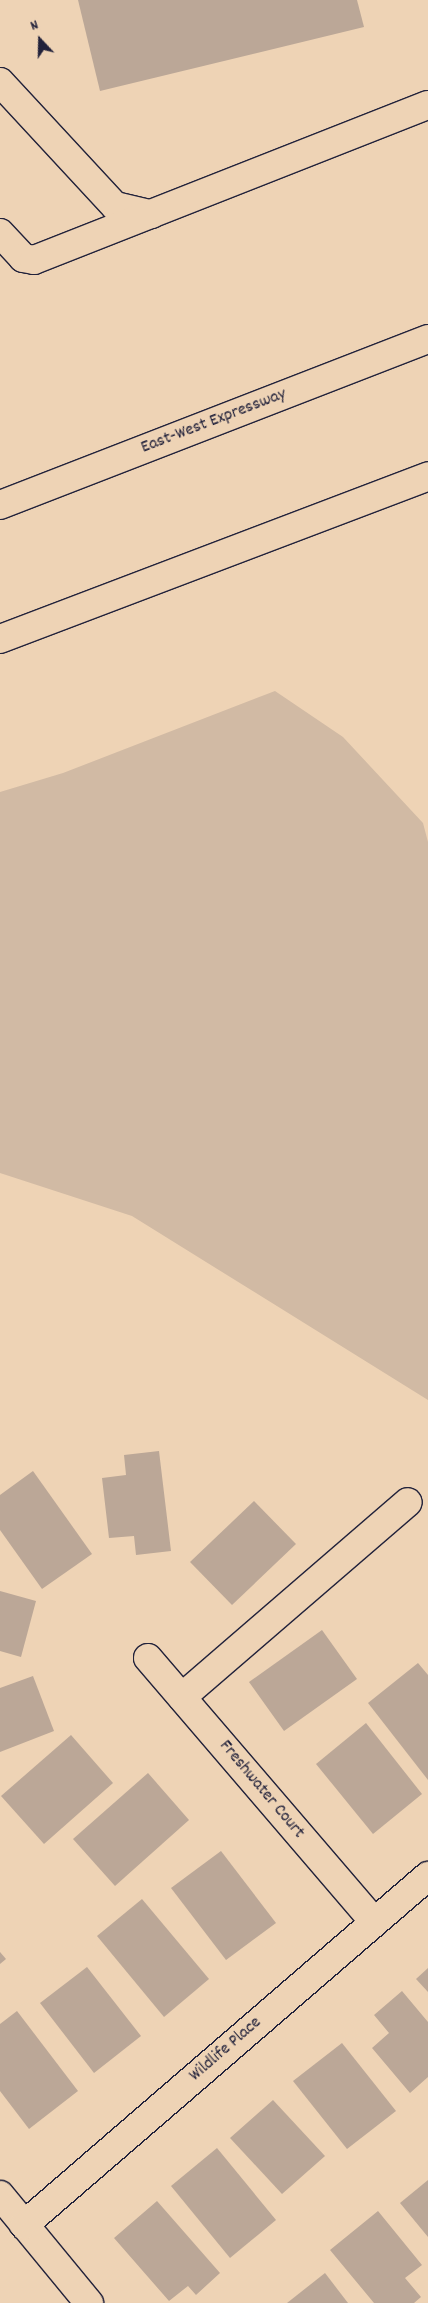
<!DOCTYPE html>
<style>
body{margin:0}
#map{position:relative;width:428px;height:2303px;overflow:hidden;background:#eed3b5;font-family:Dekko,sans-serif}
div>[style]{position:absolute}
.green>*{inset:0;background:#d1baa4}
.building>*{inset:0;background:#bba797}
.roads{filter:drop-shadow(1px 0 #22223b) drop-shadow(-1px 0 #22223b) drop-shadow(0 1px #22223b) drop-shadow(0 -1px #22223b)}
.minor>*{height:28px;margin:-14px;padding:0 14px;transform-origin:14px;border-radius:14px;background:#eed3b5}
.highway>*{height:28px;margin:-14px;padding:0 14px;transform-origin:14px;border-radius:14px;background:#eed3b5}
span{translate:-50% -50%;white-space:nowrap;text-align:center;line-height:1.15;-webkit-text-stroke:4.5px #eed3b5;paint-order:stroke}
.street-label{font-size:18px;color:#22223b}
.north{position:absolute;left:15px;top:15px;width:50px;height:50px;-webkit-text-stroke:4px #eed3b5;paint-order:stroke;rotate:339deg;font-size:14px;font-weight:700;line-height:20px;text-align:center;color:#22223b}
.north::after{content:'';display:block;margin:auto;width:18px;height:22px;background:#22223b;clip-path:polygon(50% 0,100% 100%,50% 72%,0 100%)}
</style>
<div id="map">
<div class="green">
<i style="clip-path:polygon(275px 691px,343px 737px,423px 823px,428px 842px,428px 1400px,132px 1216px,0 1173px,0 792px,63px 773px)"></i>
</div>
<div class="building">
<i style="clip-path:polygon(78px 0,357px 0,364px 27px,100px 91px)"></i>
<i style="clip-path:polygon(159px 1451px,171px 1551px,136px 1555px,134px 1536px,109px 1538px,102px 1478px,126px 1475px,124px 1455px)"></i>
<i style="clip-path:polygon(33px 1471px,92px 1554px,42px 1589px,0 1530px,0 1495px)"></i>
<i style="clip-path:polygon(254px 1501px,296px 1544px,232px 1605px,190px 1562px)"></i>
<i style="clip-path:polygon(0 1591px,36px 1601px,21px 1657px,0 1651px)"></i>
<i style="clip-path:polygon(322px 1630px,357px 1679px,284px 1731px,249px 1682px)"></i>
<i style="clip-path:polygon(418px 1663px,428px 1675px,428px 1780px,368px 1703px)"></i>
<i style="clip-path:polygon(33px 1676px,54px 1731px,0 1752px,0 1688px)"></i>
<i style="clip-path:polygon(366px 1723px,422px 1794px,373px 1834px,316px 1764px)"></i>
<i style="clip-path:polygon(71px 1735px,113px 1783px,44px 1844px,1px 1796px)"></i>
<i style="clip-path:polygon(148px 1773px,189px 1820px,115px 1886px,73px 1839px)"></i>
<i style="clip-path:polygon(221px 1851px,276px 1923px,226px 1960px,171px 1888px)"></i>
<i style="clip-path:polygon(142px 1899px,209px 1979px,164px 2017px,97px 1936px)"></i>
<i style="clip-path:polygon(0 1952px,6px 1959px,0 1964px)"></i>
<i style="clip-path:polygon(87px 1967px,141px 2036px,94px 2073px,40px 2003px)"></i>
<i style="clip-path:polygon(428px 1968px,428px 1992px,416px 1979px)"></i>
<i style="clip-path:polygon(402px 1991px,428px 2022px,428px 2077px,410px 2093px,372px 2048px,389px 2033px,374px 2015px)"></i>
<i style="clip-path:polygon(17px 2011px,78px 2091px,29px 2129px,0 2091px,0 2024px)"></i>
<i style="clip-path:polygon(342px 2043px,396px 2111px,347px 2149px,293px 2081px)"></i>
<i style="clip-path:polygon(273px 2100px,325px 2156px,282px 2194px,230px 2138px)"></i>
<i style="clip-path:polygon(217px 2148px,276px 2220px,230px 2258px,171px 2186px)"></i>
<i style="clip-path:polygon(428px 2180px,428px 2237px,400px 2203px)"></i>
<i style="clip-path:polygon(157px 2201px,220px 2273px,196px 2295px,188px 2286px,169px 2301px,114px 2238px)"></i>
<i style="clip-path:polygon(378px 2211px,422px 2265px,405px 2278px,421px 2297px,414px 2303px,374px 2303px,330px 2250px)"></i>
<i style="clip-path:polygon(325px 2273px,348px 2303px,287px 2303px)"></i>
</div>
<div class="roads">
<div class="minor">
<i style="left:0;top:82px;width:169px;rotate:47.2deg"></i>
<i style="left:115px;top:206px;width:37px;rotate:13deg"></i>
<i style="left:0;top:233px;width:34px;rotate:47deg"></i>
<i style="left:23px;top:258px;width:11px;rotate:10deg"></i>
<i style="left:34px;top:260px;width:423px;rotate:-21.5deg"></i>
<i style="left:148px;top:1658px;width:348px;rotate:49.4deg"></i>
<i style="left:182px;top:1697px;width:298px;rotate:-40.8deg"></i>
<i style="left:0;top:2195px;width:140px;rotate:50.5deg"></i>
<i style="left:24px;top:2225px;width:534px;rotate:-40.82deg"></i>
</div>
<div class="highway">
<i style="left:0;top:505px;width:459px;rotate:-21.2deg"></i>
<i style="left:0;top:639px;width:458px;rotate:-20.8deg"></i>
</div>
</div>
<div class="street-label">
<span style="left:214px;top:422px;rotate:-21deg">East-West Expressway</span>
<span style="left:261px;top:1790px;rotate:50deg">Freshwater Court</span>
<span style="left:226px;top:2050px;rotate:-41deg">Wildlife Place</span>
</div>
<div class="north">N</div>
</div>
